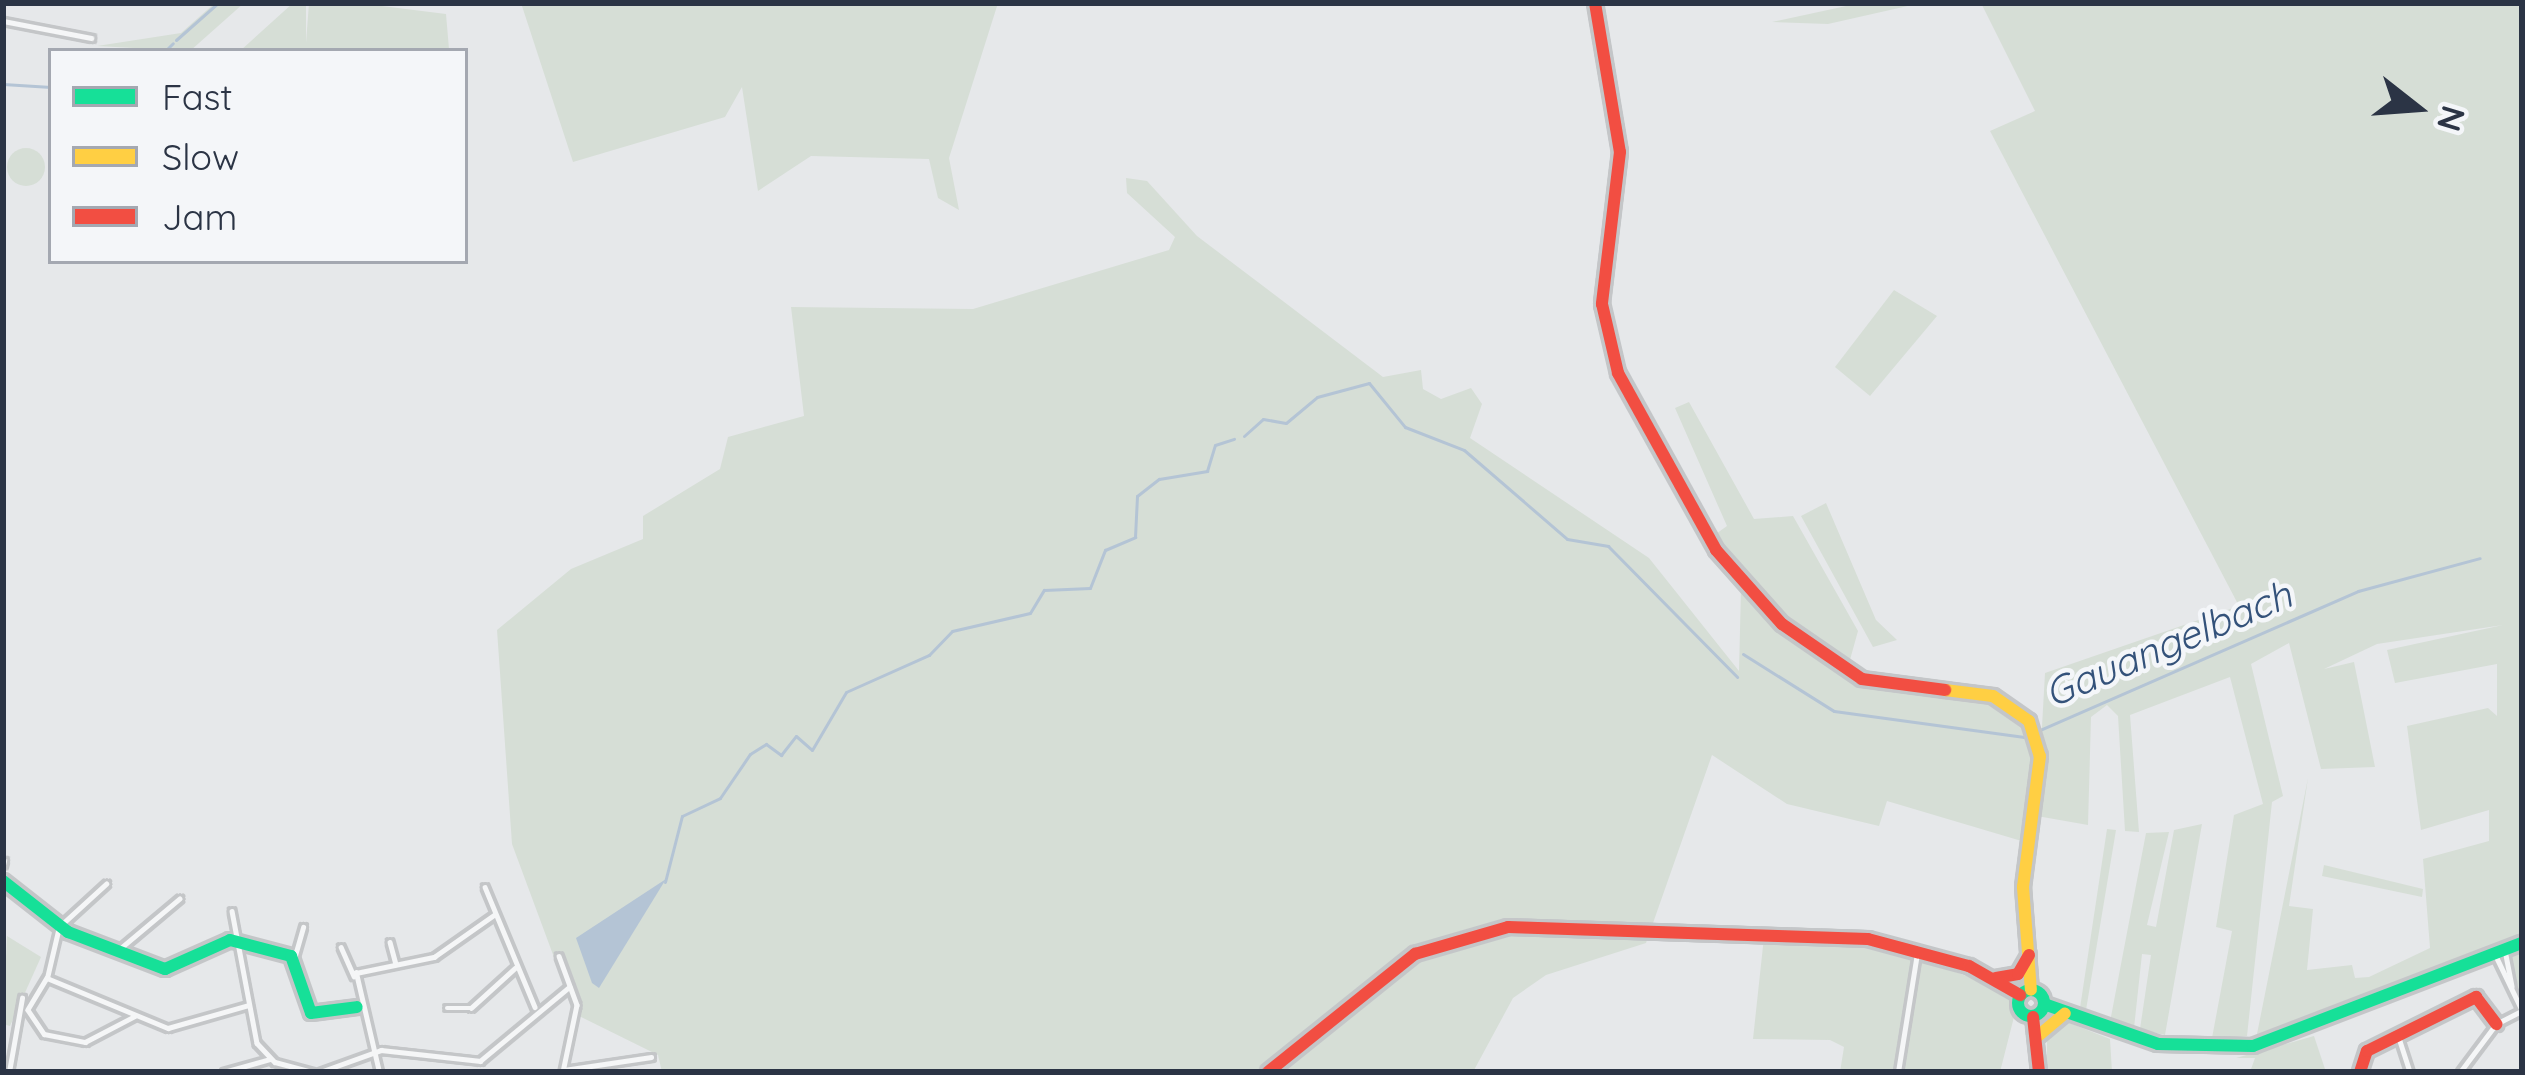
<!DOCTYPE html>
<style>
body{margin:0}
#map{position:relative;width:2525px;height:1075px;overflow:hidden;background:#e6e8ea;font-family:Quicksand,sans-serif}
div>[style]{position:absolute}
.green>*{inset:0;background:#d6ded6}
.round{border-radius:50%}
.water>*{inset:0;background:#b4c4d5}
.stream>*{height:3px;margin:-1.5px;padding:0 1.5px;transform-origin:1.5px;border-radius:1.5px;background:#b4c4d5}
.roads{filter:drop-shadow(3px 0 #c4c6c8) drop-shadow(-3px 0 #c4c6c8) drop-shadow(0 3px #c4c6c8) drop-shadow(0 -3px #c4c6c8)}
.street>*{height:4.5px;margin:-2.25px;padding:0 2.25px;transform-origin:2.25px;border-radius:2.25px;background:#f5f6f7}
.fast>*{height:12px;margin:-6px;padding:0 6px;transform-origin:6px;border-radius:6px;background:#16e098}
.fast>.ring{margin:-6px;padding:0;box-sizing:content-box;background:none;border:12px solid #16e098;border-radius:50%}
.slow>*{height:12px;margin:-6px;padding:0 6px;transform-origin:6px;border-radius:6px;background:#ffcf43}
.jam>*{height:12px;margin:-6px;padding:0 6px;transform-origin:6px;border-radius:6px;background:#f24e42}
span{translate:-50% -50%;white-space:nowrap;text-align:center;line-height:1.15;-webkit-text-stroke:9px #f4f6f9;paint-order:stroke}
.water-label{font-size:39px;color:#34527a;font-style:italic}
.frame{position:absolute;inset:0;border:6px solid #2b3445;pointer-events:none}
.legend{position:absolute;left:48px;top:48px;width:420px;height:216px;box-sizing:border-box;background:#f4f6f9;border:3px solid #a4a8b1;margin:0;padding:15px 21px;list-style:none;font-size:36px;color:#2b3445}
.legend li{display:flex;align-items:center;gap:24px;height:60px}
.legend b{width:60px;border:3px solid #a4a8b1}
.north{position:absolute;left:2357px;top:48px;width:120px;height:120px;-webkit-text-stroke:9px #f4f6f9;paint-order:stroke;rotate:107deg;font-size:33px;font-weight:700;line-height:48px;text-align:center;color:#2b3445}
.north::after{content:'';display:block;margin:auto;width:42px;height:54px;background:#2b3445;clip-path:polygon(50% 0,100% 100%,50% 72%,0 100%)}
</style>
<div id="map">
<div class="green">
<i style="clip-path:polygon(215px 3px,244px 3px,190px 51px,97px 46px,181px 33px)"></i>
<i style="clip-path:polygon(293px 3px,306px 3px,306px 43px,309px 3px,358px 3px,446px 14px,449px 49px,240px 51px)"></i>
<i style="clip-path:polygon(521px 3px,998px 3px,949px 158px,959px 210px,938px 198px,929px 159px,811px 156px,758px 191px,742px 87px,725px 117px,573px 162px)"></i>
<i style="clip-path:polygon(1860px 3px,1921px 3px,1828px 24px,1772px 22px)"></i>
<i style="clip-path:polygon(1981px 3px,2522px 3px,2522px 998px,2502px 942px,2330px 1021px,2257px 1034px,2308px 778px,2289px 906px,2313px 909px,2307px 970px,2352px 965px,2355px 978px,2369px 977px,2430px 948px,2423px 859px,2489px 841px,2489px 810px,2421px 830px,2407px 726px,2488px 708px,2497px 716px,2497px 664px,2395px 683px,2387px 650px,2503px 625px,2377px 644px,2324px 669px,2354px 662px,2375px 767px,2321px 769px,2289px 643px,2251px 664px,2283px 796px,2272px 802px,2247px 1036px,2212px 1038px,2232px 931px,2216px 927px,2234px 815px,2263px 804px,2230px 677px,2130px 715px,2139px 832px,2125px 831px,2118px 716px,2107px 705px,2091px 717px,2088px 825px,2037px 816px,2045px 673px,2239px 606px,1990px 131px,2035px 111px)"></i>
<i class="round" style="left:7px;top:148px;width:38px;height:38px"></i>
<i style="clip-path:polygon(1126px 178px,1147px 181px,1197px 236px,1383px 377px,1421px 370px,1423px 389px,1441px 399px,1471px 388px,1482px 404px,1470px 438px,1649px 558px,1739px 671px,1741px 589px,1852px 678px,1982px 698px,2020px 717px,2036px 758px,2025px 842px,1887px 801px,1879px 826px,1787px 804px,1712px 755px,1646px 943px,1546px 975px,1513px 998px,1473px 1072px,662px 1072px,658px 1055px,575px 1014px,512px 844px,497px 630px,571px 569px,643px 539px,643px 516px,720px 469px,728px 437px,804px 416px,791px 307px,973px 309px,1169px 250px,1175px 237px,1127px 193px)"></i>
<i style="clip-path:polygon(1894px 290px,1937px 316px,1870px 396px,1835px 367px)"></i>
<i style="clip-path:polygon(1689px 402px,1754px 519px,1793px 516px,1858px 631px,1848px 667px,1770px 609px,1723px 556px,1713px 536px,1727px 526px,1675px 408px)"></i>
<i style="clip-path:polygon(1826px 503px,1876px 620px,1897px 640px,1873px 647px,1801px 516px)"></i>
<i style="clip-path:polygon(2202px 824px,2165px 1035px,2140px 1029px,2151px 955px,2142px 954px,2134px 1028px,2110px 1022px,2146px 833px,2169px 832px,2147px 925px,2156px 927px,2174px 830px)"></i>
<i style="clip-path:polygon(2107px 829px,2116px 830px,2086px 1010px,2080px 1008px)"></i>
<i style="clip-path:polygon(2324px 865px,2423px 889px,2422px 897px,2322px 876px)"></i>
<i style="clip-path:polygon(7px 936px,41px 957px,10px 1026px,3px 1024px)"></i>
<i style="clip-path:polygon(1764px 937px,1881px 945px,2005px 990px,2015px 1013px,2000px 1072px,1840px 1072px,1844px 1047px,1830px 1040px,1753px 1039px)"></i>
<i style="clip-path:polygon(2062px 1020px,2110px 1039px,2112px 1072px,2047px 1072px,2047px 1034px)"></i>
<i style="clip-path:polygon(2314px 1036px,2326px 1072px,2250px 1072px,2255px 1058px,2236px 1058px)"></i>
</div>
<div class="water">
<i style="clip-path:polygon(666px 879px,599px 988px,592px 983px,576px 938px)"></i>
</div>
<div class="stream">
<i style="left:176px;top:40px;width:56px;rotate:-41.4deg"></i>
<i style="left:165px;top:51px;width:11px;rotate:-45deg"></i>
<i style="left:3px;top:84px;width:48px;rotate:3.6deg"></i>
<i style="left:1244px;top:436px;width:25px;rotate:-42deg"></i>
<i style="left:1263px;top:419px;width:23px;rotate:10deg"></i>
<i style="left:1286px;top:423px;width:40px;rotate:-40deg"></i>
<i style="left:1317px;top:397px;width:54px;rotate:-15.1deg"></i>
<i style="left:1369px;top:383px;width:57px;rotate:50.7deg"></i>
<i style="left:1405px;top:427px;width:63px;rotate:21.3deg"></i>
<i style="left:1464px;top:450px;width:136px;rotate:40.8deg"></i>
<i style="left:1567px;top:539px;width:42px;rotate:9.7deg"></i>
<i style="left:1608px;top:546px;width:184px;rotate:45.4deg"></i>
<i style="left:1743px;top:654px;width:107px;rotate:32.1deg"></i>
<i style="left:1834px;top:711px;width:192px;rotate:7.8deg"></i>
<i style="left:2024px;top:737px;width:365px;rotate:-23.6deg"></i>
<i style="left:2358px;top:591px;width:126px;rotate:-15.1deg"></i>
<i style="left:665px;top:882px;width:68px;rotate:-75.6deg"></i>
<i style="left:682px;top:816px;width:42px;rotate:-25.3deg"></i>
<i style="left:720px;top:798px;width:53px;rotate:-55.7deg"></i>
<i style="left:750px;top:754px;width:19px;rotate:-32deg"></i>
<i style="left:766px;top:744px;width:19px;rotate:36deg"></i>
<i style="left:781px;top:755px;width:24px;rotate:-52deg"></i>
<i style="left:796px;top:736px;width:21px;rotate:41deg"></i>
<i style="left:812px;top:750px;width:67px;rotate:-59.6deg"></i>
<i style="left:846px;top:692px;width:91px;rotate:-24deg"></i>
<i style="left:929px;top:655px;width:33px;rotate:-46deg"></i>
<i style="left:952px;top:631px;width:80px;rotate:-13deg"></i>
<i style="left:1030px;top:613px;width:27px;rotate:-59deg"></i>
<i style="left:1044px;top:590px;width:46px;rotate:-2.5deg"></i>
<i style="left:1090px;top:588px;width:41px;rotate:-68.5deg"></i>
<i style="left:1105px;top:550px;width:33px;rotate:-23deg"></i>
<i style="left:1135px;top:537px;width:41px;rotate:-87.2deg"></i>
<i style="left:1137px;top:496px;width:28px;rotate:-38deg"></i>
<i style="left:1159px;top:479px;width:49px;rotate:-9.5deg"></i>
<i style="left:1207px;top:471px;width:27px;rotate:-73deg"></i>
<i style="left:1215px;top:445px;width:20px;rotate:-18deg"></i>
</div>
<div class="roads">
<div class="street">
<i style="left:3px;top:21px;width:90px;rotate:10.9deg"></i>
<i style="left:3px;top:865px;width:4px;rotate:-76deg"></i>
<i style="left:485px;top:887px;width:130px;rotate:67.4deg"></i>
<i style="left:232px;top:911px;width:134px;rotate:79.3deg"></i>
<i style="left:257px;top:1043px;width:26px;rotate:47deg"></i>
<i style="left:275px;top:1062px;width:38px;rotate:15deg"></i>
<i style="left:390px;top:942px;width:23px;rotate:75deg"></i>
<i style="left:122px;top:947px;width:75px;rotate:-40.1deg"></i>
<i style="left:341px;top:947px;width:32px;rotate:66deg"></i>
<i style="left:2505px;top:950px;width:37px;rotate:79deg"></i>
<i style="left:559px;top:956px;width:52px;rotate:69.8deg"></i>
<i style="left:577px;top:1005px;width:68px;rotate:101.8deg"></i>
<i style="left:2496px;top:956px;width:60px;rotate:64.3deg"></i>
<i style="left:294px;top:959px;width:33px;rotate:-74deg"></i>
<i style="left:47px;top:978px;width:131px;rotate:22.5deg"></i>
<i style="left:168px;top:1028px;width:84px;rotate:-15.9deg"></i>
<i style="left:47px;top:978px;width:37px;rotate:121deg"></i>
<i style="left:28px;top:1010px;width:29px;rotate:56deg"></i>
<i style="left:44px;top:1034px;width:42px;rotate:11deg"></i>
<i style="left:85px;top:1042px;width:56px;rotate:-27.5deg"></i>
<i style="left:47px;top:978px;width:52px;rotate:-76.8deg"></i>
<i style="left:59px;top:927px;width:64px;rotate:-42.5deg"></i>
<i style="left:447px;top:1008px;width:24px"></i>
<i style="left:471px;top:1008px;width:59px;rotate:-42.3deg"></i>
<i style="left:2399px;top:1038px;width:36px;rotate:72deg"></i>
<i style="left:564px;top:1070px;width:88px;rotate:-8.5deg"></i>
<i style="left:9px;top:1072px;width:75px;rotate:-80deg"></i>
<i style="left:224px;top:1072px;width:48px;rotate:-15.8deg"></i>
<i style="left:320px;top:1072px;width:65px;rotate:-19.8deg"></i>
<i style="left:381px;top:1050px;width:100px;rotate:6.3deg"></i>
<i style="left:480px;top:1061px;width:116px;rotate:-39.7deg"></i>
<i style="left:379px;top:1072px;width:102px;rotate:-103.1deg"></i>
<i style="left:356px;top:973px;width:80px;rotate:-11.6deg"></i>
<i style="left:434px;top:957px;width:73px;rotate:-35deg"></i>
<i style="left:1898px;top:1072px;width:120px;rotate:-80.9deg"></i>
<i style="left:2460px;top:1072px;width:60px;rotate:-53.1deg"></i>
<i style="left:2496px;top:1024px;width:29px;rotate:-27deg"></i>
</div>
<div class="fast">
<i style="left:3px;top:881px;width:83px;rotate:38.1deg"></i>
<i style="left:68px;top:932px;width:104px;rotate:20.9deg"></i>
<i style="left:165px;top:969px;width:71px;rotate:-24deg"></i>
<i style="left:230px;top:940px;width:63px;rotate:14.7deg"></i>
<i style="left:291px;top:956px;width:60px;rotate:70.7deg"></i>
<i style="left:311px;top:1013px;width:46px;rotate:-7.4deg"></i>
<i class="ring" style="left:2018px;top:990px;width:14px;height:14px"></i>
<i style="left:2044px;top:1004px;width:121px;rotate:19.3deg"></i>
<i style="left:2158px;top:1044px;width:95px;rotate:1.2deg"></i>
<i style="left:2253px;top:1046px;width:288px;rotate:-21deg"></i>
</div>
<div class="slow">
<i style="left:1945px;top:690px;width:48px;rotate:7.1deg"></i>
<i style="left:1993px;top:696px;width:44px;rotate:34.8deg"></i>
<i style="left:2029px;top:721px;width:37px;rotate:73deg"></i>
<i style="left:2040px;top:756px;width:132px;rotate:97.4deg"></i>
<i style="left:2023px;top:887px;width:103px;rotate:85.6deg"></i>
<i style="left:2038px;top:1036px;width:35px;rotate:-40deg"></i>
</div>
<div class="jam">
<i style="left:1595px;top:3px;width:151px;rotate:80.5deg"></i>
<i style="left:1620px;top:152px;width:153px;rotate:96.8deg"></i>
<i style="left:1602px;top:304px;width:71px;rotate:76.9deg"></i>
<i style="left:1618px;top:373px;width:202px;rotate:61deg"></i>
<i style="left:1716px;top:550px;width:99px;rotate:48.3deg"></i>
<i style="left:1782px;top:624px;width:97px;rotate:34.5deg"></i>
<i style="left:1862px;top:679px;width:84px;rotate:7.5deg"></i>
<i style="left:1996px;top:978px;width:22px;rotate:-10deg"></i>
<i style="left:2018px;top:974px;width:22px;rotate:-60deg"></i>
<i style="left:2033px;top:1017px;width:55px;rotate:83.8deg"></i>
<i style="left:1268px;top:1072px;width:189px;rotate:-38.8deg"></i>
<i style="left:1415px;top:954px;width:97px;rotate:-16.2deg"></i>
<i style="left:1508px;top:927px;width:360px;rotate:1.9deg"></i>
<i style="left:1868px;top:939px;width:105px;rotate:15deg"></i>
<i style="left:1969px;top:966px;width:59px;rotate:29.6deg"></i>
<i style="left:2360px;top:1072px;width:22px;rotate:-72deg"></i>
<i style="left:2367px;top:1051px;width:122px;rotate:-26.4deg"></i>
<i style="left:2476px;top:997px;width:34px;rotate:53deg"></i>
</div>
</div>
<div class="water-label">
<span style="left:2168px;top:644px;rotate:-23deg">Gauangelbach</span>
</div>
<div class="frame"></div>
<ul class="legend">
<li><b style="height:15px;background:#16e098"></b>Fast</li>
<li><b style="height:15px;background:#ffcf43"></b>Slow</li>
<li><b style="height:15px;background:#f24e42"></b>Jam</li>
</ul>
<div class="north">N</div>
</div>
